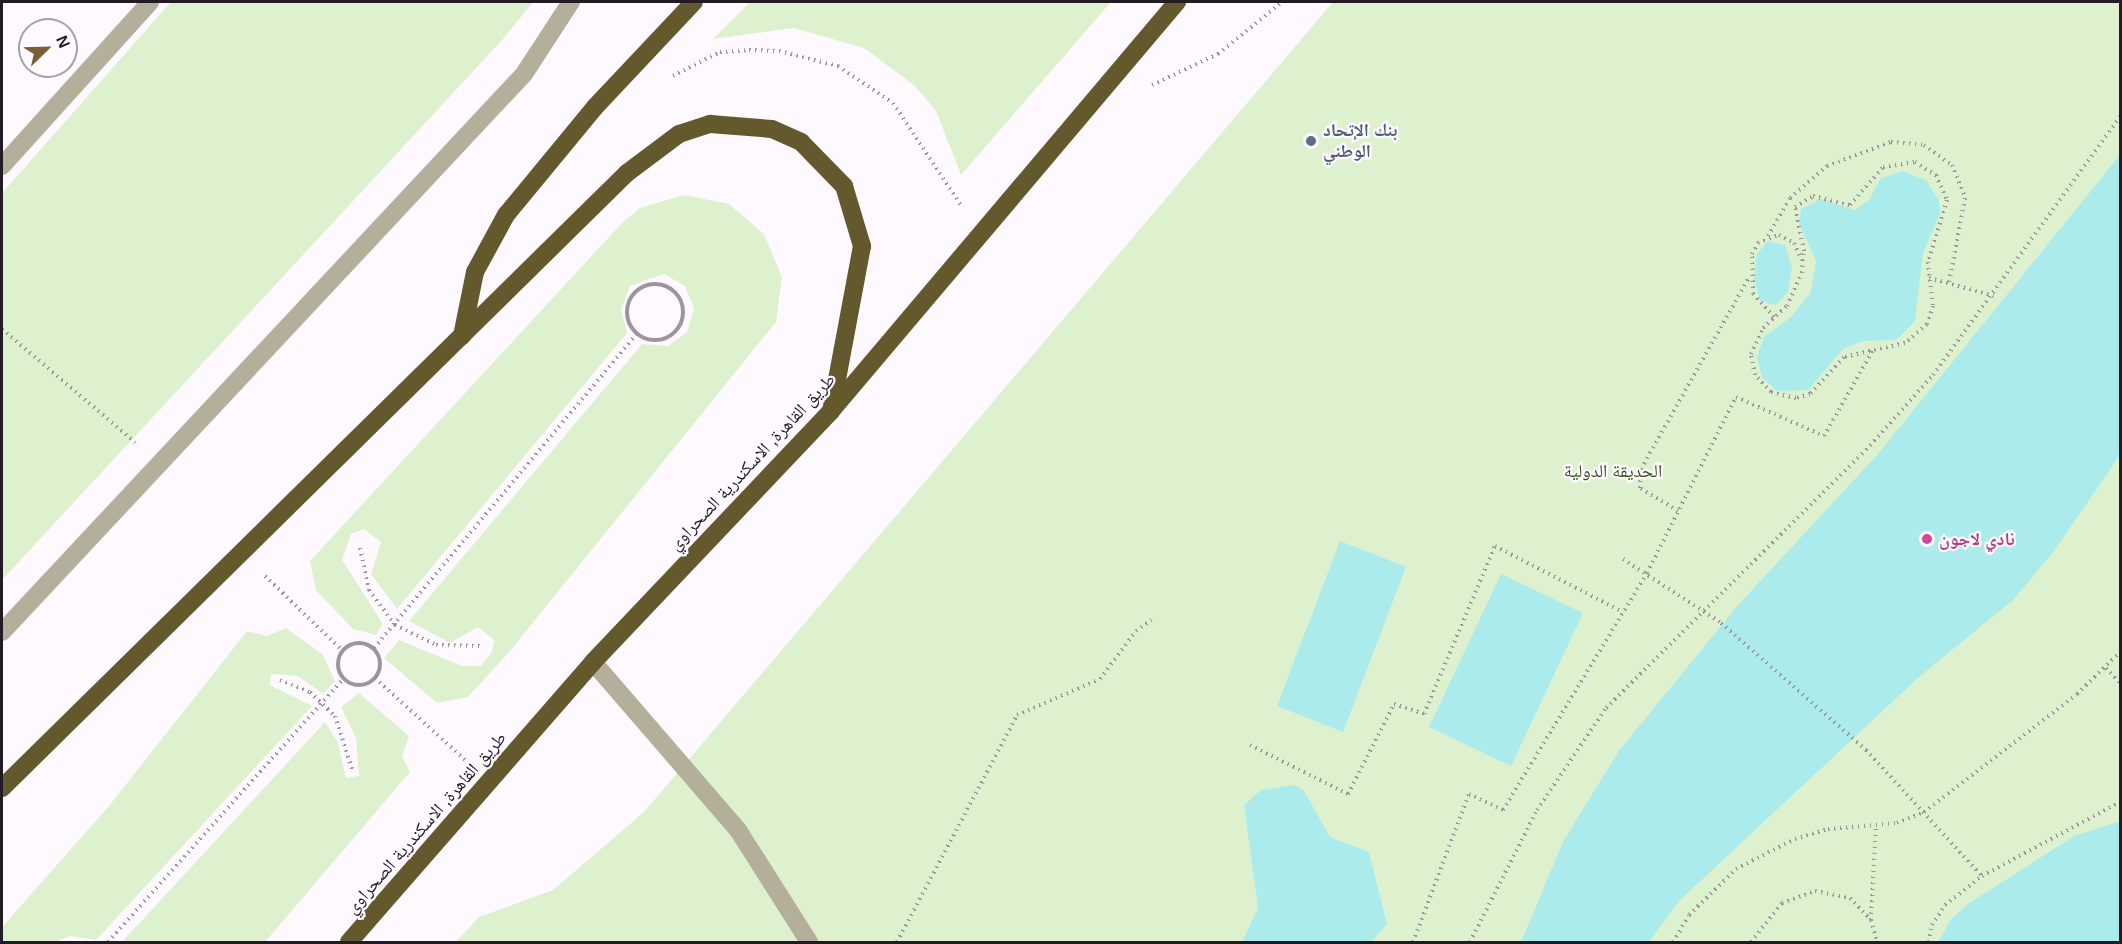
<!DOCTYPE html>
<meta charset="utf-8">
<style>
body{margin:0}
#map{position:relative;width:2122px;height:944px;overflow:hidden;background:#fef9ff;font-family:Arial,"Noto Naskh Arabic",sans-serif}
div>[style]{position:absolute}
.green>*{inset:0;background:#ddf1cf}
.water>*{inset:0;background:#acebeb}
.path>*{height:4px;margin-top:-2px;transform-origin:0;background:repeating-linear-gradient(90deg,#9c959d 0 1.5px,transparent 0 6px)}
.path>.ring{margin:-2px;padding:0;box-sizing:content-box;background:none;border:4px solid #9c959d;border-radius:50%}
.minor>*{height:18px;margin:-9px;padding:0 9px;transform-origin:9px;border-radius:9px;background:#b4af9b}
.highway>*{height:18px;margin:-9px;padding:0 9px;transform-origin:9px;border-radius:9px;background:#64582d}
.dots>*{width:16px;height:16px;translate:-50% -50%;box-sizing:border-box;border:3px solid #fef9ff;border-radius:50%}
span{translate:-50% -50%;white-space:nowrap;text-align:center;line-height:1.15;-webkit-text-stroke:4.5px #fef9ff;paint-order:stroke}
.service-label{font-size:18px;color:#4e5e75;font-weight:700}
.left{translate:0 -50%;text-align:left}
.street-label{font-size:18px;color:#221a24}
.park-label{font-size:18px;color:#314f13}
.hotel-label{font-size:18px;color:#b23c85;font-weight:700}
.frame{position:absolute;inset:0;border:3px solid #221a24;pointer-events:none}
.north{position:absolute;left:18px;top:18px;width:60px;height:60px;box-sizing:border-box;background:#fef9ff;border:2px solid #a6a0a7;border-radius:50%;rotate:67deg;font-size:16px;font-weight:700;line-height:24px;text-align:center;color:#221a24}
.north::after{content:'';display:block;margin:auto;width:21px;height:27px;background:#7b5e31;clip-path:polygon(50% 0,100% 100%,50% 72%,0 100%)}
</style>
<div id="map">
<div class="green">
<i style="clip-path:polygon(533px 2px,503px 39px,2px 580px,2px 193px,170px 3px)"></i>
<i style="clip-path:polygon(750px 2px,1111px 2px,961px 175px,936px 111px,915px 86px,864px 48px,794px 28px,713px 39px)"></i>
<i style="clip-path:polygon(1333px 2px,2120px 2px,2120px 942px,456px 942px,479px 917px,553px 890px,644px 812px)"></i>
<i style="clip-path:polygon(684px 195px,729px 204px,764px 234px,782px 277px,776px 322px,510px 651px,468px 697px,437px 703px,384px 658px,399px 640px,462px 666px,481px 666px,492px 652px,494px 640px,478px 627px,450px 643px,409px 621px,642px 344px,668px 346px,687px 332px,694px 309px,685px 286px,664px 274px,630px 286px,621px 309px,627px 333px,397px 609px,371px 574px,381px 542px,364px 529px,351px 534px,342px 560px,383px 624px,376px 635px,353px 629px,316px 590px,310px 561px,622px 223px,640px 208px)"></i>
<i style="clip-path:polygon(286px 628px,322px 654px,335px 681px,323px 694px,298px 676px,271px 674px,270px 685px,312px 706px,96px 940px,70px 936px,55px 942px,2px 942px,2px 927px,109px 806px,247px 631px,267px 636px)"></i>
<i style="clip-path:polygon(359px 693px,409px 736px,402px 756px,410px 772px,265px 942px,122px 942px,325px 722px,338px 743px,346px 778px,359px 776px,356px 738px,341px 707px)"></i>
</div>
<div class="water">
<i style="clip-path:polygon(2120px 155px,2120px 455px,2054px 551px,2013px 600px,1919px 677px,1679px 901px,1649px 942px,1521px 942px,1563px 842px,1618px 752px,1739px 604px,1878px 454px)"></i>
<i style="clip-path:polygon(1902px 171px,1926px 180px,1939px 201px,1940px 214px,1923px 253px,1915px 321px,1896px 340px,1863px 341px,1843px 349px,1808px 390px,1777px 391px,1762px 377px,1757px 357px,1764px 337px,1791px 317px,1811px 292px,1816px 261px,1799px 224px,1801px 209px,1821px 199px,1855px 210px,1869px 200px,1880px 179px)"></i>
<i style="clip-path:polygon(1768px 241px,1785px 245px,1792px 267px,1788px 292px,1776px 305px,1760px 301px,1754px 280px,1757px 254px)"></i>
<i style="clip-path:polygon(1340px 541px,1406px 567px,1343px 732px,1277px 706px)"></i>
<i style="clip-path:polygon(1501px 574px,1583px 613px,1511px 766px,1429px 727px)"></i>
<i style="clip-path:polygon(1294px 785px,1304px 791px,1330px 837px,1369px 852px,1387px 924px,1371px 942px,1242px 942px,1258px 908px,1244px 805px,1261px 790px)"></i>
<i style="clip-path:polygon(2120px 821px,2120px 942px,1938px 942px,1952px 918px,1968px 904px,2074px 836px)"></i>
</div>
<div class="path">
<i style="left:673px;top:76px;width:53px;rotate:-27.1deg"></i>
<i style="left:720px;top:52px;width:29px;rotate:-4deg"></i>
<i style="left:749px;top:50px;width:30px;rotate:2deg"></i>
<i style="left:779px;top:51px;width:61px;rotate:14.3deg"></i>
<i style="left:838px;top:66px;width:66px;rotate:33.9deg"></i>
<i style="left:893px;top:103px;width:125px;rotate:56.4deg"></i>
<i style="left:1152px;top:85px;width:73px;rotate:-25.2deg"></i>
<i style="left:1218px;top:54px;width:82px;rotate:-39.1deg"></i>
<i style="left:1915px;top:162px;width:25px;rotate:32deg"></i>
<i style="left:1936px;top:175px;width:27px;rotate:66deg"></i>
<i style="left:1947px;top:200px;width:65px;rotate:107deg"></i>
<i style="left:1928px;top:262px;width:44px;rotate:83.5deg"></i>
<i style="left:1933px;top:306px;width:19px;rotate:108deg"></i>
<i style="left:1927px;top:324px;width:29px;rotate:139deg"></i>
<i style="left:1905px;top:343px;width:63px;rotate:167.1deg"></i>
<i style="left:1844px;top:357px;width:50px;rotate:132.6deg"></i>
<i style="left:1810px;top:394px;width:15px;rotate:164deg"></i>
<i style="left:1796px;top:398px;width:26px;rotate:-167deg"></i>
<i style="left:1771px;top:392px;width:23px;rotate:-133deg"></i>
<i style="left:1755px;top:375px;width:21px;rotate:-101deg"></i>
<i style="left:1751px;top:354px;width:29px;rotate:-65deg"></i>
<i style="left:1763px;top:328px;width:33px;rotate:-43deg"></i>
<i style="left:1787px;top:306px;width:36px;rotate:-66deg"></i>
<i style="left:1802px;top:273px;width:22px;rotate:-85deg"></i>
<i style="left:1804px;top:251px;width:45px;rotate:-101.6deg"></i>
<i style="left:1795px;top:207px;width:21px;rotate:-31deg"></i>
<i style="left:1813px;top:196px;width:38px;rotate:14deg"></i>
<i style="left:1850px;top:205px;width:50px;rotate:-49deg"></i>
<i style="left:1883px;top:167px;width:32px;rotate:-9deg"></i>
<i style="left:1768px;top:236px;width:44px;rotate:-59.9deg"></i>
<i style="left:1790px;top:198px;width:49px;rotate:-40.9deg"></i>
<i style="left:1827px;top:166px;width:68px;rotate:-20.6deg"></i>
<i style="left:1891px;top:142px;width:33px;rotate:5deg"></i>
<i style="left:1924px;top:145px;width:34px;rotate:36deg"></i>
<i style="left:1952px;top:165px;width:35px;rotate:68deg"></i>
<i style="left:1965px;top:198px;width:86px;rotate:100.7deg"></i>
<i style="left:1929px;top:278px;width:67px;rotate:15.5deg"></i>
<i class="ring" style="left:627px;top:284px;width:52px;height:52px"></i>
<i style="left:1774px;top:317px;width:31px;rotate:-132deg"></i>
<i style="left:1753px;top:294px;width:40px;rotate:-91.4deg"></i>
<i style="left:1752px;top:254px;width:13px;rotate:-61deg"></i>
<i style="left:1758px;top:243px;width:22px;rotate:-21deg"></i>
<i style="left:1779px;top:235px;width:17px;rotate:28deg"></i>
<i style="left:1794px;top:243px;width:20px;rotate:66deg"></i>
<i style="left:2px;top:329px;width:175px;rotate:40.4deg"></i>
<i style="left:1678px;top:511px;width:44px;rotate:-148.8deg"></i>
<i style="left:1640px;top:488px;width:19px;rotate:-87deg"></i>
<i style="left:1641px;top:469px;width:220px;rotate:-60.6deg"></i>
<i style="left:360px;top:548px;width:43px;rotate:77.9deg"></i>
<i style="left:369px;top:590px;width:44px;rotate:53.4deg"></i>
<i style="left:395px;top:625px;width:46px;rotate:26deg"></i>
<i style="left:436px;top:645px;width:45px;rotate:1.3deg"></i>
<i style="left:1623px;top:559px;width:117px;rotate:33.1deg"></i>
<i style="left:1721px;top:623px;width:193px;rotate:41.2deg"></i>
<i style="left:1866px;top:750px;width:171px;rotate:47.4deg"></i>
<i style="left:265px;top:576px;width:107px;rotate:43.9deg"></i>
<i class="ring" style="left:338px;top:643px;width:38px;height:38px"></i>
<i style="left:374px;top:648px;width:410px;rotate:-50.1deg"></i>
<i style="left:2106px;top:668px;width:21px;rotate:47deg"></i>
<i style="left:375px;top:678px;width:122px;rotate:42.3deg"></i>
<i style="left:280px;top:680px;width:32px;rotate:22deg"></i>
<i style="left:310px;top:692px;width:35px;rotate:44deg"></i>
<i style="left:335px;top:716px;width:56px;rotate:72.2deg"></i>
<i style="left:1250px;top:745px;width:110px;rotate:26.6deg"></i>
<i style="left:1348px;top:794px;width:101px;rotate:-62.9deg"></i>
<i style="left:1394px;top:704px;width:32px;rotate:18deg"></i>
<i style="left:1424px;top:714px;width:182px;rotate:-67.1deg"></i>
<i style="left:1495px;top:546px;width:144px;rotate:27.3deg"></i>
<i style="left:1871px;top:920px;width:95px;rotate:-87deg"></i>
<i style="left:108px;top:942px;width:353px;rotate:-48.2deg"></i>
<i style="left:897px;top:942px;width:257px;rotate:-62.1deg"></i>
<i style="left:1017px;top:715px;width:90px;rotate:-23.4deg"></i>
<i style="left:1100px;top:679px;width:60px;rotate:-53.1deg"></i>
<i style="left:1136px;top:631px;width:19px;rotate:-36deg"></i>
<i style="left:1413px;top:942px;width:158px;rotate:-69.3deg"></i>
<i style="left:1469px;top:794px;width:38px;rotate:25deg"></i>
<i style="left:1503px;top:810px;width:277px;rotate:-58.7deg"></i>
<i style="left:1647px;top:573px;width:197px;rotate:-63.2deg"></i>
<i style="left:1736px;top:397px;width:96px;rotate:23.9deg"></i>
<i style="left:1824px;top:436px;width:101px;rotate:-60.4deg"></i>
<i style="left:1470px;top:942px;width:148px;rotate:-63.1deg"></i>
<i style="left:1537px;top:810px;width:123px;rotate:-55.9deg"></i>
<i style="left:1606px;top:708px;width:366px;rotate:-44.8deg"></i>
<i style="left:1866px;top:450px;width:101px;rotate:-48.2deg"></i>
<i style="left:1933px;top:375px;width:319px;rotate:-54.1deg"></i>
<i style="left:1673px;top:942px;width:31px;rotate:-59deg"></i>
<i style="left:1689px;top:915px;width:66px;rotate:-44.4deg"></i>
<i style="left:1736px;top:869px;width:66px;rotate:-27deg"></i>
<i style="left:1795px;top:839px;width:34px;rotate:-17deg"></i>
<i style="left:1828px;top:829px;width:69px;rotate:-5deg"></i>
<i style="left:1897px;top:823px;width:29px;rotate:-22deg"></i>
<i style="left:1924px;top:812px;width:193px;rotate:-37.6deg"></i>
<i style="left:2077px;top:694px;width:60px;rotate:-44.3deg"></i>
<i style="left:1751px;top:942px;width:50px;rotate:-51.5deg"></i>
<i style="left:1782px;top:903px;width:35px;rotate:-20deg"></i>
<i style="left:1815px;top:891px;width:36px;rotate:11deg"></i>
<i style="left:1850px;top:898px;width:30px;rotate:46deg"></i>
<i style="left:1871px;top:920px;width:23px;rotate:75deg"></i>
<i style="left:1929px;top:942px;width:17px;rotate:-80deg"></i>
<i style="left:1932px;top:925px;width:24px;rotate:-57deg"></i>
<i style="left:1945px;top:905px;width:47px;rotate:-38.1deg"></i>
<i style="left:1982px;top:876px;width:157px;rotate:-28.2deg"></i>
</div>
<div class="minor">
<i style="left:2px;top:166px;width:221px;rotate:-47.9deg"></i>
<i style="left:2px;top:632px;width:764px;rotate:-46.91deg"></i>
<i style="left:524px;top:74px;width:86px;rotate:-56.9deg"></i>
<i style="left:593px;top:662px;width:222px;rotate:49.2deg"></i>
<i style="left:738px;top:830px;width:133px;rotate:57.6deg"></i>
</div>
<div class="highway">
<i style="left:462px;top:336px;width:65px;rotate:-78.5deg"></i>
<i style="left:475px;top:272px;width:65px;rotate:-61.5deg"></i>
<i style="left:506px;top:215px;width:140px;rotate:-50.5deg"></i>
<i style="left:595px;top:107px;width:144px;rotate:-46.7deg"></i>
<i style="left:2px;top:788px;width:877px;rotate:-44.54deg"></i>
<i style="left:627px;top:173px;width:65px;rotate:-36.9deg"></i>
<i style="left:679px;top:134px;width:33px;rotate:-18deg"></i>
<i style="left:710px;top:124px;width:62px;rotate:4.6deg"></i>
<i style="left:772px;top:129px;width:32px;rotate:24deg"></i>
<i style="left:801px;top:142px;width:62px;rotate:45.7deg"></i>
<i style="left:844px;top:186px;width:63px;rotate:73.3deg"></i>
<i style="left:862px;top:246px;width:168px;rotate:100.6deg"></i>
<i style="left:349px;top:942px;width:371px;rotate:-48.9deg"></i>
<i style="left:593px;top:662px;width:346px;rotate:-46.5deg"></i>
<i style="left:831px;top:411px;width:536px;rotate:-49.77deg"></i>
</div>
<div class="dots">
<i style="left:1311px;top:141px;background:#5c6f8a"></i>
<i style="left:1927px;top:539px;background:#d1479c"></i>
</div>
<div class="service-label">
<span class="left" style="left:1323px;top:141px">بنك الإتحاد<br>الوطني</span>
</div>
<div class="street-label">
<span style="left:752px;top:462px;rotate:-47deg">طريق القاهرة, الاسكندرية الصحراوي</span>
<span style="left:426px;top:823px;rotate:-49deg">طريق القاهرة, الاسكندرية الصحراوي</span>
</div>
<div class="park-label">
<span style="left:1613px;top:471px">الحديقة الدولية</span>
</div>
<div class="hotel-label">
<span class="left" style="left:1939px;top:539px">نادي لاجون</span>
</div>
<div class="frame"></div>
<div class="north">N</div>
</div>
